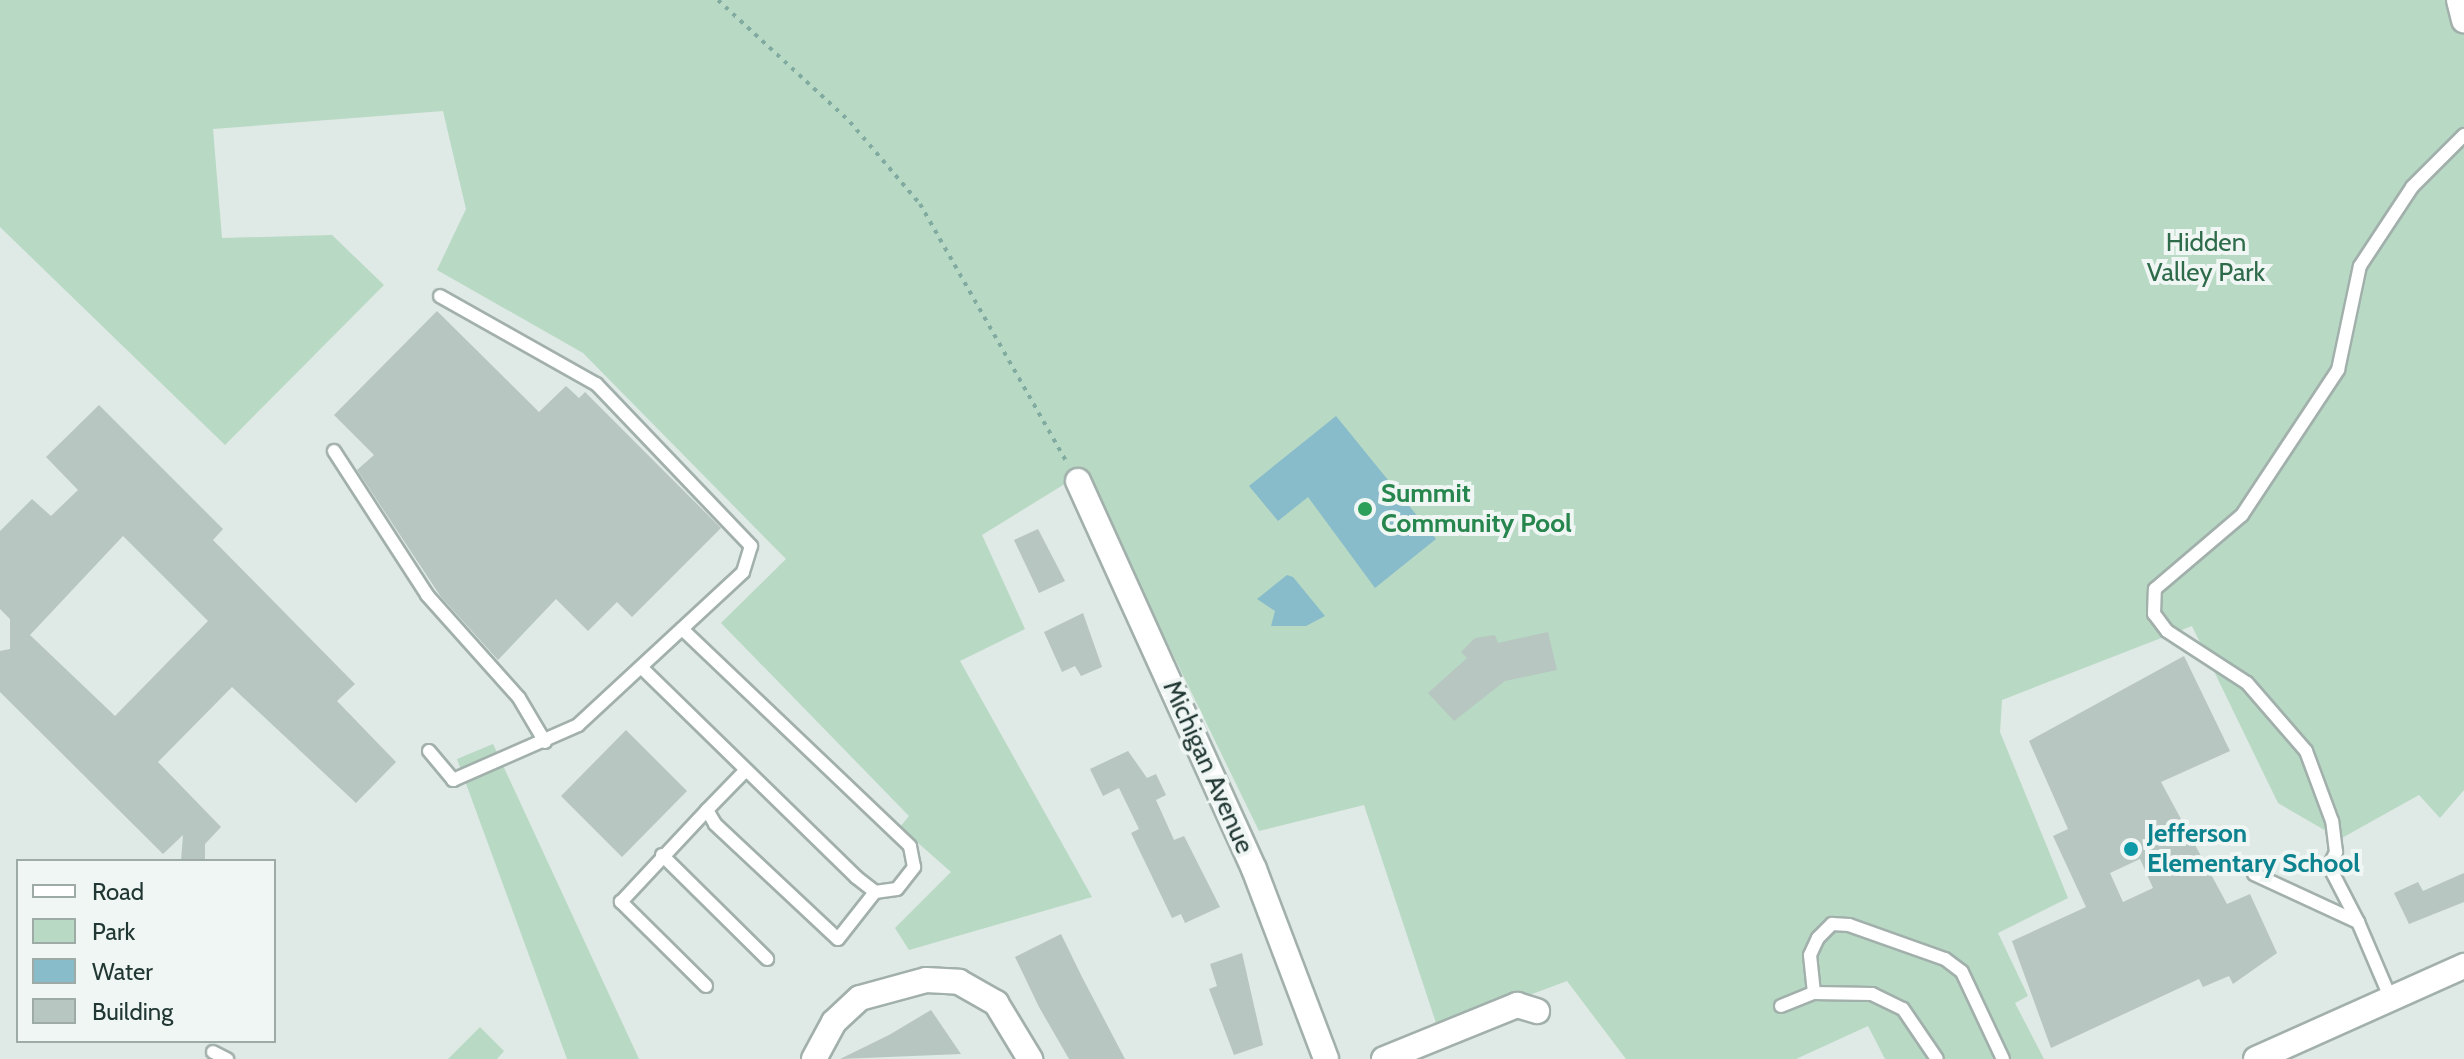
<!DOCTYPE html>
<style>
body{margin:0}
#map{position:relative;width:2464px;height:1059px;overflow:hidden;background:#dfe9e5;font-family:Cabin,sans-serif}
div>[style]{position:absolute}
.green>*{inset:0;background:#b8d9c4}
.water>*{inset:0;background:#89bccb}
.building>*{inset:0;background:#b7c6c1}
.path>*{height:4px;margin-top:-2px;transform-origin:0;background:repeating-linear-gradient(90deg,#81aba0 0 4px,transparent 0 10px)}
.roads{filter:drop-shadow(2px 0 #a2b0ac) drop-shadow(-2px 0 #a2b0ac) drop-shadow(0 2px #a2b0ac) drop-shadow(0 -2px #a2b0ac)}
.service>*{height:12px;margin:-6px;padding:0 6px;transform-origin:6px;border-radius:6px;background:#fff}
.minor>*{height:24px;margin:-12px;padding:0 12px;transform-origin:12px;border-radius:12px;background:#fff}
.tertiary>*{height:24px;margin:-12px;padding:0 12px;transform-origin:12px;border-radius:12px;background:#fff}
.dots>*{width:22px;height:22px;translate:-50% -50%;box-sizing:border-box;border:4px solid #eff6f3;border-radius:50%}
span{translate:-50% -50%;white-space:nowrap;text-align:center;line-height:1.15;-webkit-text-stroke:8px #eff6f3;paint-order:stroke}
.park-label{font-size:26px;color:#2e6b4a}
.leisure-label{font-size:26px;color:#27864d;font-weight:700}
.left{translate:0 -50%;text-align:left}
.street-label{font-size:26px;color:#213733}
.culture-label{font-size:26px;color:#0d838f;font-weight:700}
.legend{position:absolute;left:16px;top:859px;width:260px;height:184px;box-sizing:border-box;background:#eff6f3;border:2px solid #9daaa6;margin:0;padding:10px 14px;list-style:none;font-size:24px;color:#213733}
.legend li{display:flex;align-items:center;gap:16px;height:40px}
.legend b{width:40px;border:2px solid #9daaa6}
</style>
<div id="map">
<div class="green">
<i style="clip-path:polygon(0 0,2464px 0,2464px 790px,2440px 818px,2419px 795px,2340px 839px,2278px 803px,2192px 626px,2002px 700px,2000px 732px,2068px 898px,1998px 933px,2028px 996px,2015px 1003px,2044px 1059px,1885px 1059px,1868px 1026px,1796px 1059px,1626px 1059px,1567px 981px,1438px 1029px,1364px 805px,1259px 831px,1084px 472px,982px 535px,1025px 629px,960px 661px,1092px 897px,909px 950px,895px 928px,951px 872px,900px 827px,909px 816px,721px 623px,786px 559px,583px 353px,437px 270px,466px 209px,443px 111px,213px 129px,222px 238px,332px 235px,384px 285px,225px 445px,0 227px)"></i>
<i style="clip-path:polygon(493px 744px,639px 1059px,567px 1059px,457px 759px)"></i>
<i style="clip-path:polygon(480px 1027px,504px 1051px,497px 1059px,448px 1059px)"></i>
</div>
<div class="water">
<i style="clip-path:polygon(1336px 416px,1436px 539px,1375px 588px,1308px 497px,1278px 521px,1249px 486px)"></i>
<i style="clip-path:polygon(1287px 575px,1293px 577px,1325px 616px,1306px 626px,1271px 626px,1275px 611px,1257px 599px)"></i>
</div>
<div class="building">
<i style="clip-path:polygon(437px 311px,539px 412px,566px 386px,579px 398px,585px 392px,721px 528px,632px 617px,617px 602px,588px 631px,556px 599px,498px 660px,441px 597px,357px 470px,374px 455px,334px 415px)"></i>
<i style="clip-path:polygon(evenodd,99px 405px,223px 529px,213px 540px,355px 684px,337px 701px,396px 762px,356px 803px,232px 687px,158px 762px,221px 827px,205px 844px,205px 861px,181px 861px,183px 835px,163px 854px,0 692px,0 651px,10px 649px,10px 619px,0 609px,0 531px,32px 499px,51px 516px,78px 490px,46px 457px,99px 405px,123px 536px,208px 621px,115px 716px,30px 635px,123px 536px)"></i>
<i style="clip-path:polygon(1038px 529px,1065px 581px,1039px 593px,1014px 540px)"></i>
<i style="clip-path:polygon(1083px 613px,1102px 667px,1081px 676px,1075px 666px,1062px 672px,1044px 632px)"></i>
<i style="clip-path:polygon(1548px 632px,1557px 670px,1505px 681px,1454px 721px,1428px 693px,1467px 658px,1461px 652px,1475px 638px,1495px 635px,1498px 643px)"></i>
<i style="clip-path:polygon(evenodd,2184px 656px,2230px 751px,2161px 782px,2227px 904px,2250px 894px,2277px 953px,2233px 984px,2229px 976px,2203px 987px,2199px 979px,2051px 1048px,2012px 941px,2086px 907px,2053px 836px,2068px 829px,2029px 741px,2184px 656px,2140px 859px,2153px 888px,2123px 902px,2110px 873px,2140px 859px)"></i>
<i style="clip-path:polygon(626px 730px,687px 791px,622px 857px,561px 796px)"></i>
<i style="clip-path:polygon(1128px 751px,1147px 778px,1156px 774px,1166px 795px,1156px 800px,1174px 840px,1184px 836px,1220px 907px,1185px 923px,1181px 914px,1172px 918px,1131px 833px,1139px 829px,1119px 788px,1103px 796px,1090px 769px)"></i>
<i style="clip-path:polygon(2464px 873px,2464px 902px,2409px 924px,2394px 893px,2418px 882px,2423px 891px)"></i>
<i style="clip-path:polygon(1061px 934px,1082px 977px,1125px 1059px,1069px 1059px,1039px 1007px,1015px 957px)"></i>
<i style="clip-path:polygon(1242px 953px,1263px 1045px,1234px 1055px,1209px 989px,1217px 986px,1210px 964px)"></i>
<i style="clip-path:polygon(931px 1010px,961px 1054px,840px 1059px,889px 1035px)"></i>
</div>
<div class="path">
<i style="left:718px;top:0;width:180px;rotate:42.7deg"></i>
<i style="left:850px;top:122px;width:108px;rotate:49.5deg"></i>
<i style="left:920px;top:204px;width:300px;rotate:60.4deg"></i>
</div>
<div class="roads">
<div class="service">
<i style="left:334px;top:451px;width:171px;rotate:57.1deg"></i>
<i style="left:427px;top:595px;width:138px;rotate:48.2deg"></i>
<i style="left:519px;top:698px;width:51px;rotate:59.4deg"></i>
<i style="left:643px;top:669px;width:298px;rotate:44.3deg"></i>
<i style="left:856px;top:877px;width:24px;rotate:38deg"></i>
<i style="left:875px;top:892px;width:22px;rotate:-8deg"></i>
<i style="left:897px;top:889px;width:28px;rotate:-52deg"></i>
<i style="left:914px;top:867px;width:21px;rotate:-101deg"></i>
<i style="left:910px;top:846px;width:315px;rotate:-136.4deg"></i>
<i style="left:429px;top:751px;width:38px;rotate:50deg"></i>
<i style="left:453px;top:780px;width:137px;rotate:-23.7deg"></i>
<i style="left:578px;top:725px;width:225px;rotate:-42.8deg"></i>
<i style="left:743px;top:572px;width:27px;rotate:-73deg"></i>
<i style="left:751px;top:546px;width:224px;rotate:-133.7deg"></i>
<i style="left:596px;top:384px;width:179px;rotate:-150.6deg"></i>
<i style="left:746px;top:770px;width:56px;rotate:134.3deg"></i>
<i style="left:707px;top:810px;width:16px;rotate:60deg"></i>
<i style="left:715px;top:824px;width:168px;rotate:43.1deg"></i>
<i style="left:838px;top:939px;width:60px;rotate:-51.8deg"></i>
<i style="left:662px;top:855px;width:148px;rotate:44.7deg"></i>
<i style="left:2254px;top:874px;width:115px;rotate:24.8deg"></i>
<i style="left:2358px;top:922px;width:63px;rotate:-117.4deg"></i>
<i style="left:2329px;top:866px;width:16px;rotate:-63deg"></i>
<i style="left:2336px;top:852px;width:31px;rotate:-97deg"></i>
<i style="left:2332px;top:821px;width:75px;rotate:-110.4deg"></i>
<i style="left:2306px;top:751px;width:90px;rotate:-130.9deg"></i>
<i style="left:2247px;top:683px;width:95px;rotate:-147deg"></i>
<i style="left:2167px;top:631px;width:21px;rotate:-127deg"></i>
<i style="left:2154px;top:614px;width:25px;rotate:-88deg"></i>
<i style="left:2155px;top:589px;width:114px;rotate:-40.4deg"></i>
<i style="left:2242px;top:515px;width:174px;rotate:-56.5deg"></i>
<i style="left:2338px;top:370px;width:106px;rotate:-78.1deg"></i>
<i style="left:2360px;top:266px;width:95px;rotate:-56.6deg"></i>
<i style="left:2412px;top:187px;width:74px;rotate:-45deg"></i>
<i style="left:2358px;top:922px;width:82px;rotate:66.9deg"></i>
<i style="left:706px;top:986px;width:120px;rotate:-135.3deg"></i>
<i style="left:621px;top:902px;width:126px;rotate:-46.9deg"></i>
<i style="left:1814px;top:993px;width:38px;rotate:-96deg"></i>
<i style="left:1810px;top:955px;width:19px;rotate:-65deg"></i>
<i style="left:1818px;top:938px;width:20px;rotate:-45deg"></i>
<i style="left:1832px;top:924px;width:17px;rotate:3deg"></i>
<i style="left:1849px;top:925px;width:102px;rotate:19.5deg"></i>
<i style="left:1945px;top:959px;width:21px;rotate:37deg"></i>
<i style="left:1962px;top:972px;width:96px;rotate:64.8deg"></i>
<i style="left:1781px;top:1006px;width:35px;rotate:-22deg"></i>
<i style="left:1814px;top:993px;width:58px;rotate:1deg"></i>
<i style="left:1872px;top:994px;width:34px;rotate:26deg"></i>
<i style="left:1903px;top:1009px;width:60px;rotate:55.8deg"></i>
<i style="left:213px;top:1052px;width:16px;rotate:27deg"></i>
</div>
<div class="minor">
<i style="left:2459px;top:0;width:21px;rotate:76deg"></i>
<i style="left:1078px;top:481px;width:426px;rotate:65.6deg"></i>
<i style="left:1254px;top:869px;width:203px;rotate:69.2deg"></i>
<i style="left:814px;top:1059px;width:42px;rotate:-61.6deg"></i>
<i style="left:834px;top:1022px;width:35px;rotate:-43deg"></i>
<i style="left:860px;top:998px;width:68px;rotate:-15.3deg"></i>
<i style="left:926px;top:980px;width:33px;rotate:3deg"></i>
<i style="left:959px;top:982px;width:43px;rotate:29.6deg"></i>
<i style="left:996px;top:1003px;width:66px;rotate:58.7deg"></i>
<i style="left:1384px;top:1059px;width:144px;rotate:-22.1deg"></i>
<i style="left:1517px;top:1005px;width:21px;rotate:17deg"></i>
</div>
<div class="tertiary">
<i style="left:2256px;top:1059px;width:228px;rotate:-24.1deg"></i>
</div>
</div>
<div class="dots">
<i style="left:1365px;top:509px;background:#2e9e5b"></i>
<i style="left:2131px;top:849px;background:#0f9aa8"></i>
</div>
<div class="park-label">
<span style="left:2206px;top:258px">Hidden<br>Valley Park</span>
</div>
<div class="leisure-label">
<span class="left" style="left:1381px;top:509px">Summit<br>Community Pool</span>
</div>
<div class="street-label">
<span style="left:1208px;top:767px;rotate:66deg">Michigan Avenue</span>
</div>
<div class="culture-label">
<span class="left" style="left:2147px;top:849px">Jefferson<br>Elementary School</span>
</div>
<ul class="legend">
<li><b style="height:10px;background:#fff"></b>Road</li>
<li><b style="height:22px;background:#b8d9c4"></b>Park</li>
<li><b style="height:22px;background:#89bccb"></b>Water</li>
<li><b style="height:22px;background:#b7c6c1"></b>Building</li>
</ul>
</div>
